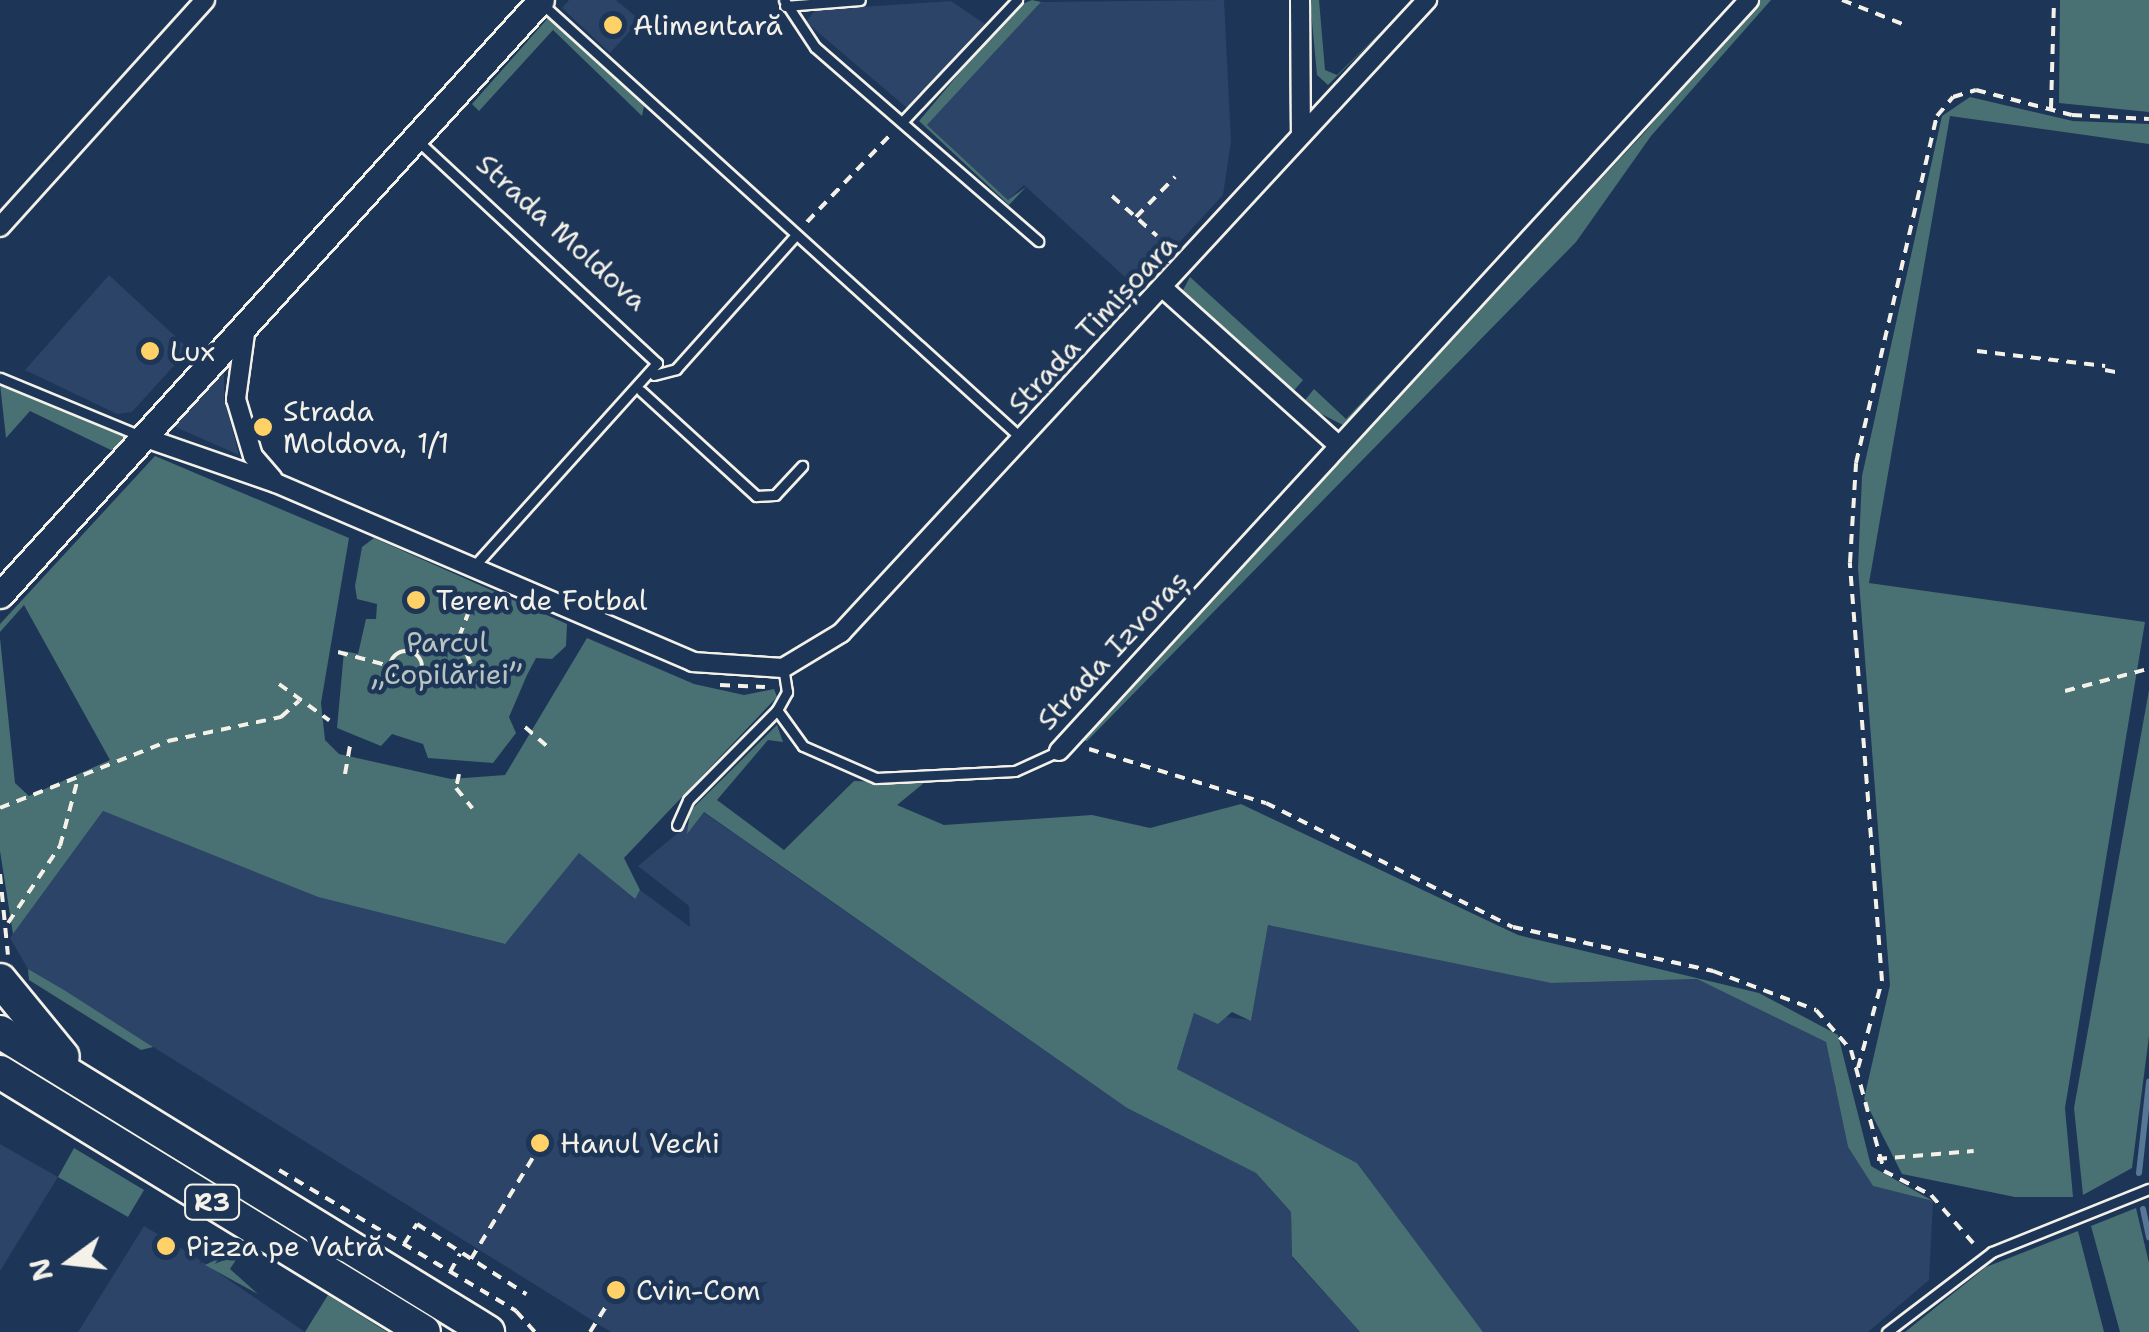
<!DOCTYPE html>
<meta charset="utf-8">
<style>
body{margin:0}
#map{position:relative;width:2149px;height:1332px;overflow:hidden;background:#1d3557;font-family:"Shantell Sans",sans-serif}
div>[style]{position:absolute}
.built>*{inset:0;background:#2b4467}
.green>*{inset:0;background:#497073}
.stream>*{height:6px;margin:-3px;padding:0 3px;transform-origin:3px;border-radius:3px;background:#567796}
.path>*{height:4px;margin-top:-2px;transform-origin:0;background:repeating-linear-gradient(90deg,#f4f1e8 0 10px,transparent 0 18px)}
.path>.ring{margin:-2px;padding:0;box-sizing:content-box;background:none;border:4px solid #f4f1e8;border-radius:50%}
.roads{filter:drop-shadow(2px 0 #f4f1e8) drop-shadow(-2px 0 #f4f1e8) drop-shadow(0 2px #f4f1e8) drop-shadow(0 -2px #f4f1e8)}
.lane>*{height:9px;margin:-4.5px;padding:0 4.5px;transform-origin:4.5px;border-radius:4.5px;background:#1d3557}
.street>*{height:18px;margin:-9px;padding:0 9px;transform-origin:9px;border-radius:9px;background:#1d3557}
.secondary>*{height:25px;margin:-12.5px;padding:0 12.5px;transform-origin:12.5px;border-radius:12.5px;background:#1d3557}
.highway>*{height:32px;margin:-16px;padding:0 16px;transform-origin:16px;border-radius:16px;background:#1d3557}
.dots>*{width:28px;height:28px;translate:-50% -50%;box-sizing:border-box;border:5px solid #1d3557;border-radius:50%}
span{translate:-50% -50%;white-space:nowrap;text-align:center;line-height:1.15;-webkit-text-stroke:9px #1d3557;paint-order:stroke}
.shield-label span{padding:2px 8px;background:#1d3557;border:2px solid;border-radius:8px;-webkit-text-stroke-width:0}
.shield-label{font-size:25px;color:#f4f1e8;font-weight:700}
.poi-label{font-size:28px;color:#f4f1e8}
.left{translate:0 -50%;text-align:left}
.street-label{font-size:28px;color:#f4f1e8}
.park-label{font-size:28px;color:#b8c4bf}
.north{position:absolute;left:20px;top:1212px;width:100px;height:100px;-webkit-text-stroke:8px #1d3557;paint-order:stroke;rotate:255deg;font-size:28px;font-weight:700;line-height:40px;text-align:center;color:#f4f1e8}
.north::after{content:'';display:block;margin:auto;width:35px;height:45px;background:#f4f1e8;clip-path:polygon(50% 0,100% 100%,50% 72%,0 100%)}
</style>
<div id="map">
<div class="built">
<i style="clip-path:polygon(569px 0,616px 0,640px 20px,610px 53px,562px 8px)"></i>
<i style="clip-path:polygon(1224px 0,1231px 141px,1223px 195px,1137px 288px,1024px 185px,1008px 200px,927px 125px,1041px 2px)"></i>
<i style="clip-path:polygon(951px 1px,985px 24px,907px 108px,806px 22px,815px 10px)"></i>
<i style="clip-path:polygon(109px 275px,189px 349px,132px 412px,117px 414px,25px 370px)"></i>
<i style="clip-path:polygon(224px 369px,224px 398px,239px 455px,171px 425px)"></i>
<i style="clip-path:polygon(103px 811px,318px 897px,504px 944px,579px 852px,634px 899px,640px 890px,690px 927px,689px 906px,638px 866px,703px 812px,1127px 1108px,1256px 1173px,1291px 1212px,1292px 1257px,1360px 1332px,611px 1332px,28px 969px,10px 938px)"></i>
<i style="clip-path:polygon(1268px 925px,1551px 983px,1697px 979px,1826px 1042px,1848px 1147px,1873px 1186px,1933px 1201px,1929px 1280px,1868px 1332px,1483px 1332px,1357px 1163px,1177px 1069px,1194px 1013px,1251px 1020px)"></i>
<i style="clip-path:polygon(0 1144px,58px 1177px,0 1271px)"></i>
<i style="clip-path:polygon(144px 1226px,191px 1254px,305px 1332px,78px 1332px)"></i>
</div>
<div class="green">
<i style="clip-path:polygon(1032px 0,1041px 2px,927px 125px,1008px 200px,1026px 187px,1009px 205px,919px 121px,1015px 7px)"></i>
<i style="clip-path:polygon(1310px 0,1319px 0,1325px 70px,1337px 75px,1414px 0,1328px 85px,1317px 75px)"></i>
<i style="clip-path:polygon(1756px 0,1771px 0,1651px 136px,1576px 242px,1087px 741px,1077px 740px,1645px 132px)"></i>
<i style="clip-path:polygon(2149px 0,2149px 112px,2059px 103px,2060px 0)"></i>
<i style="clip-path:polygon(548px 18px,644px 106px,642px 116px,553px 30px,479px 111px,472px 104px)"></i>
<i style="clip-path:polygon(1970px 97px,2073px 121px,2149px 124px,2149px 144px,1950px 116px,1869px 583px,2145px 622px,2065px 1108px,2073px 1197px,2015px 1197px,1902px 1174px,1864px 1099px,1890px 985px,1858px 568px,1862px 476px,1942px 116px)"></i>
<i style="clip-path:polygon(1190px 277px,1303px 380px,1291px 394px,1182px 292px)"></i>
<i style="clip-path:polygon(1400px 362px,1406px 368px,1343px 425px,1302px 404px,1314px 389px,1346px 419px)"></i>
<i style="clip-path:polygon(0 384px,127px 437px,115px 452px,30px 411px,6px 438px)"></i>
<i style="clip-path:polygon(155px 456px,349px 538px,321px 703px,325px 740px,339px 754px,451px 779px,505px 775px,587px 638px,694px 684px,744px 695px,774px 689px,777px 697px,624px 858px,640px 890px,635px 899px,579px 853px,505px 944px,318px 897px,103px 811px,13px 934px,0 851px,0 638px,15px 783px,29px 796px,110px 760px,24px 605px,0 632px,0 624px)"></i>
<i style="clip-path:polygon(374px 538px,567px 624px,566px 646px,552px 659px,536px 658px,527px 675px,509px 717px,516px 733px,493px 763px,428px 758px,423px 744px,392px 734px,381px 746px,337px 728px,344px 651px,358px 654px,366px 619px,376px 619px,377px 604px,357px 599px,355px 586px,362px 547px)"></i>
<i style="clip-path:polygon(2149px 690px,2149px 1036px,2132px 1168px,2083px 1195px,2074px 1108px)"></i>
<i style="clip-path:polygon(777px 725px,783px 742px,768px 740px,717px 800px,784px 850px,854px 781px,924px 783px,897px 805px,944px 825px,1092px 815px,1150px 828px,1241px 804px,1518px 935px,1759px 993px,1838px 1035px,1871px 1166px,1933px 1201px,1873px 1186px,1848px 1147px,1826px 1042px,1697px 979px,1551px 983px,1268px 925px,1251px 1021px,1232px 1012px,1218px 1024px,1194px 1013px,1177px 1069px,1357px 1163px,1483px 1332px,1360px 1332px,1292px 1256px,1291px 1212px,1256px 1173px,1127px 1108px,704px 812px,687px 834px,690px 811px)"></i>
<i style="clip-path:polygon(28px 969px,64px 990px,153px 1047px,141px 1050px,29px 980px)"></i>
<i style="clip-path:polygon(74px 1148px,144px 1190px,128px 1217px,58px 1177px)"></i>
<i style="clip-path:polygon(2136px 1208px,2149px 1263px,2149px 1332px,2120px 1332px,2091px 1226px)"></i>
<i style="clip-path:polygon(2078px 1231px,2104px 1332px,1905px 1332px,1986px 1267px)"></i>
<i style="clip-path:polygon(245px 1246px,230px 1269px,258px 1294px,205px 1265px)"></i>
<i style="clip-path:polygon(328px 1295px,387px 1332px,305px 1332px)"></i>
</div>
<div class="stream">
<i style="left:2139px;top:1173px;width:92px;rotate:-83.7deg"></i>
<i style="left:2143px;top:1209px;width:29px;rotate:78deg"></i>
</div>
<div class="path">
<i style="left:1842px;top:0;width:68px;rotate:21.6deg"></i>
<i style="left:2051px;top:108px;width:108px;rotate:-88.4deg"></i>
<i style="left:1112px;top:196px;width:60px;rotate:41.6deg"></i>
<i style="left:1136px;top:217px;width:56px;rotate:-45.7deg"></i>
<i style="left:807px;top:222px;width:126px;rotate:-46.3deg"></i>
<i style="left:1977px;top:351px;width:129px;rotate:6.7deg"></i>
<i style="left:2105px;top:370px;width:15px;rotate:11deg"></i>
<i class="ring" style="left:390px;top:651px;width:28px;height:28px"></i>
<i style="left:338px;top:652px;width:54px;rotate:15.1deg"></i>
<i style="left:415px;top:654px;width:19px;rotate:-55deg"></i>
<i style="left:426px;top:638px;width:36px;rotate:11deg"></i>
<i style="left:478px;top:680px;width:47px;rotate:-113.8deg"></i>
<i style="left:459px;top:637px;width:53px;rotate:-68.8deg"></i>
<i style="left:279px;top:684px;width:62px;rotate:35.8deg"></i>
<i style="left:720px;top:685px;width:45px;rotate:2.5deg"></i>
<i style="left:2065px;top:691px;width:82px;rotate:-14.9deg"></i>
<i style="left:525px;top:727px;width:33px;rotate:41deg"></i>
<i style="left:1089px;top:749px;width:185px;rotate:17deg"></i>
<i style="left:1266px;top:803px;width:276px;rotate:26.7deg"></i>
<i style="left:1513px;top:927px;width:205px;rotate:12.4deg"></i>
<i style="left:1713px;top:971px;width:110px;rotate:20.7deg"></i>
<i style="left:1816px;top:1010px;width:53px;rotate:48.8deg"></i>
<i style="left:1851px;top:1050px;width:125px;rotate:74.7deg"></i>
<i style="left:1884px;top:1171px;width:53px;rotate:27.1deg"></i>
<i style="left:1931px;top:1195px;width:64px;rotate:48.8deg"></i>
<i style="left:345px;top:774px;width:28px;rotate:-80deg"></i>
<i style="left:459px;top:774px;width:14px;rotate:102deg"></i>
<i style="left:456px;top:788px;width:26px;rotate:51deg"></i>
<i style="left:0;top:808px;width:181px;rotate:-21.7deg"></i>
<i style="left:168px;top:741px;width:116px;rotate:-12deg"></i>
<i style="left:281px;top:717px;width:24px;rotate:-42deg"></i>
<i style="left:0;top:874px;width:81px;rotate:84.4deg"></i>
<i style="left:8px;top:923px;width:93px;rotate:-56deg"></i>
<i style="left:60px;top:846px;width:66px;rotate:-75.1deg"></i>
<i style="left:1858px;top:1068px;width:90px;rotate:-74.6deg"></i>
<i style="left:1882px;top:981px;width:420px;rotate:-94.4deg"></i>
<i style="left:1850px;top:562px;width:99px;rotate:-86.5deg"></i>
<i style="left:1856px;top:463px;width:356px;rotate:-76.9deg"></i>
<i style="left:1937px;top:116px;width:25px;rotate:-50deg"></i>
<i style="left:1953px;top:97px;width:24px;rotate:-17deg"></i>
<i style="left:1976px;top:90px;width:99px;rotate:14.6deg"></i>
<i style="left:2072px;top:115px;width:77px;rotate:3deg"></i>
<i style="left:1877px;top:1159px;width:97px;rotate:-4.7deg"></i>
<i style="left:279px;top:1170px;width:276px;rotate:30.7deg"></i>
<i style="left:516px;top:1311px;width:28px;rotate:48deg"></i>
<i style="left:404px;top:1244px;width:24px;rotate:-57deg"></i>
<i style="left:417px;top:1224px;width:130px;rotate:32.7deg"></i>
<i style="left:471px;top:1259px;width:127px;rotate:-58.6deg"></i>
<i style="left:450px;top:1272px;width:21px;rotate:-61deg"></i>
<i style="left:590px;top:1332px;width:32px;rotate:-58deg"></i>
</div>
<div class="roads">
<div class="lane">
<i style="left:784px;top:0;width:56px;rotate:56.6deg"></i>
<i style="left:815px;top:47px;width:296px;rotate:41deg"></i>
<i style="left:540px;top:2px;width:649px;rotate:42.19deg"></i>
<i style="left:785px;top:6px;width:75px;rotate:-4.6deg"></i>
<i style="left:902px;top:122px;width:168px;rotate:-46.7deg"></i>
<i style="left:419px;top:142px;width:325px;rotate:42.9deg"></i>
<i style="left:657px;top:363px;width:275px;rotate:132deg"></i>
<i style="left:654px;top:375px;width:23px;rotate:-15deg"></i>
<i style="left:676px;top:369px;width:177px;rotate:-48.2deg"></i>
<i style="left:0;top:378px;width:152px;rotate:22.4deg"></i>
<i style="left:641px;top:391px;width:156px;rotate:42.4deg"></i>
<i style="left:756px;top:496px;width:19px;rotate:-3deg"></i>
<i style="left:775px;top:495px;width:40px;rotate:-47deg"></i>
<i style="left:777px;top:710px;width:44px;rotate:54.2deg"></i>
<i style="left:803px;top:746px;width:80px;rotate:23.7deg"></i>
<i style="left:876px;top:778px;width:139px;rotate:-2.9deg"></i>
<i style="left:1015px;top:771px;width:48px;rotate:-24.4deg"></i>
<i style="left:677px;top:825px;width:27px;rotate:-66deg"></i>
<i style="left:688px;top:800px;width:127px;rotate:-45.3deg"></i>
<i style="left:777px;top:710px;width:21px;rotate:-61deg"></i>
<i style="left:787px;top:692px;width:24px;rotate:-99deg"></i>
<i style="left:1887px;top:1332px;width:132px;rotate:-37.3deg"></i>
<i style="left:1992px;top:1252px;width:169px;rotate:-21.9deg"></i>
</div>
<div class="street">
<i style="left:1300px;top:0;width:135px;rotate:89.6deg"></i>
<i style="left:0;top:227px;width:306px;rotate:-47.9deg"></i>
<i style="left:1163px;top:288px;width:235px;rotate:41.9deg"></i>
<i style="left:246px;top:326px;width:74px;rotate:97.8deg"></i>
<i style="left:236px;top:399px;width:59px;rotate:73.4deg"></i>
<i style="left:253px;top:456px;width:30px;rotate:49deg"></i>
<i style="left:143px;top:437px;width:141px;rotate:19.1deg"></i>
<i style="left:276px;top:483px;width:454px;rotate:23.2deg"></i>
<i style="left:693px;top:662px;width:90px;rotate:3.8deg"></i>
<i style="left:783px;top:668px;width:68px;rotate:-31.1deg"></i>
<i style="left:841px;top:633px;width:863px;rotate:-47.21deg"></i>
<i style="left:1059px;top:751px;width:1020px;rotate:-47.42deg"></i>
</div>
<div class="secondary">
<i style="left:0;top:595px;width:804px;rotate:-47.72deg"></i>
</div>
<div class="highway">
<i style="left:0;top:980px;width:99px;rotate:50.7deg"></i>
<i style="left:0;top:1032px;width:573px;rotate:31.58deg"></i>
<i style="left:0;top:1072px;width:497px;rotate:31.5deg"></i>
</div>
</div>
<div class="dots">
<i style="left:613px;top:25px;background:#ffd166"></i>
<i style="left:150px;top:351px;background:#ffd166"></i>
<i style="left:263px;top:427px;background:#ffd166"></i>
<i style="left:416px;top:600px;background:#ffd166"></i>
<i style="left:540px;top:1143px;background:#ffd166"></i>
<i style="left:166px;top:1246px;background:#ffd166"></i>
<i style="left:616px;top:1290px;background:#ffd166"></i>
</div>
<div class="shield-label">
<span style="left:212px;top:1202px">R3</span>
</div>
<div class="poi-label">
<span class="left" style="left:633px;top:25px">Alimentară</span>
<span class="left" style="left:170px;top:351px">Lux</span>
<span class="left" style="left:283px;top:427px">Strada<br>Moldova, 1/1</span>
<span class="left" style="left:436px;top:600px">Teren de Fotbal</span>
<span class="left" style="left:560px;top:1143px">Hanul Vechi</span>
<span class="left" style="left:186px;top:1246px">Pizza pe Vatră</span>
<span class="left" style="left:636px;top:1290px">Cvin-Com</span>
</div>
<div class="street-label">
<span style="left:562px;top:232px;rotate:42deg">Strada Moldova</span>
<span style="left:1092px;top:324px;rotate:-47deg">Strada Timișoara</span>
<span style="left:1112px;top:650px;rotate:-47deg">Strada Izvoraș</span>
</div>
<div class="park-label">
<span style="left:447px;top:658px">Parcul<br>„Copilăriei”</span>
</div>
<div class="north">N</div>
</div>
